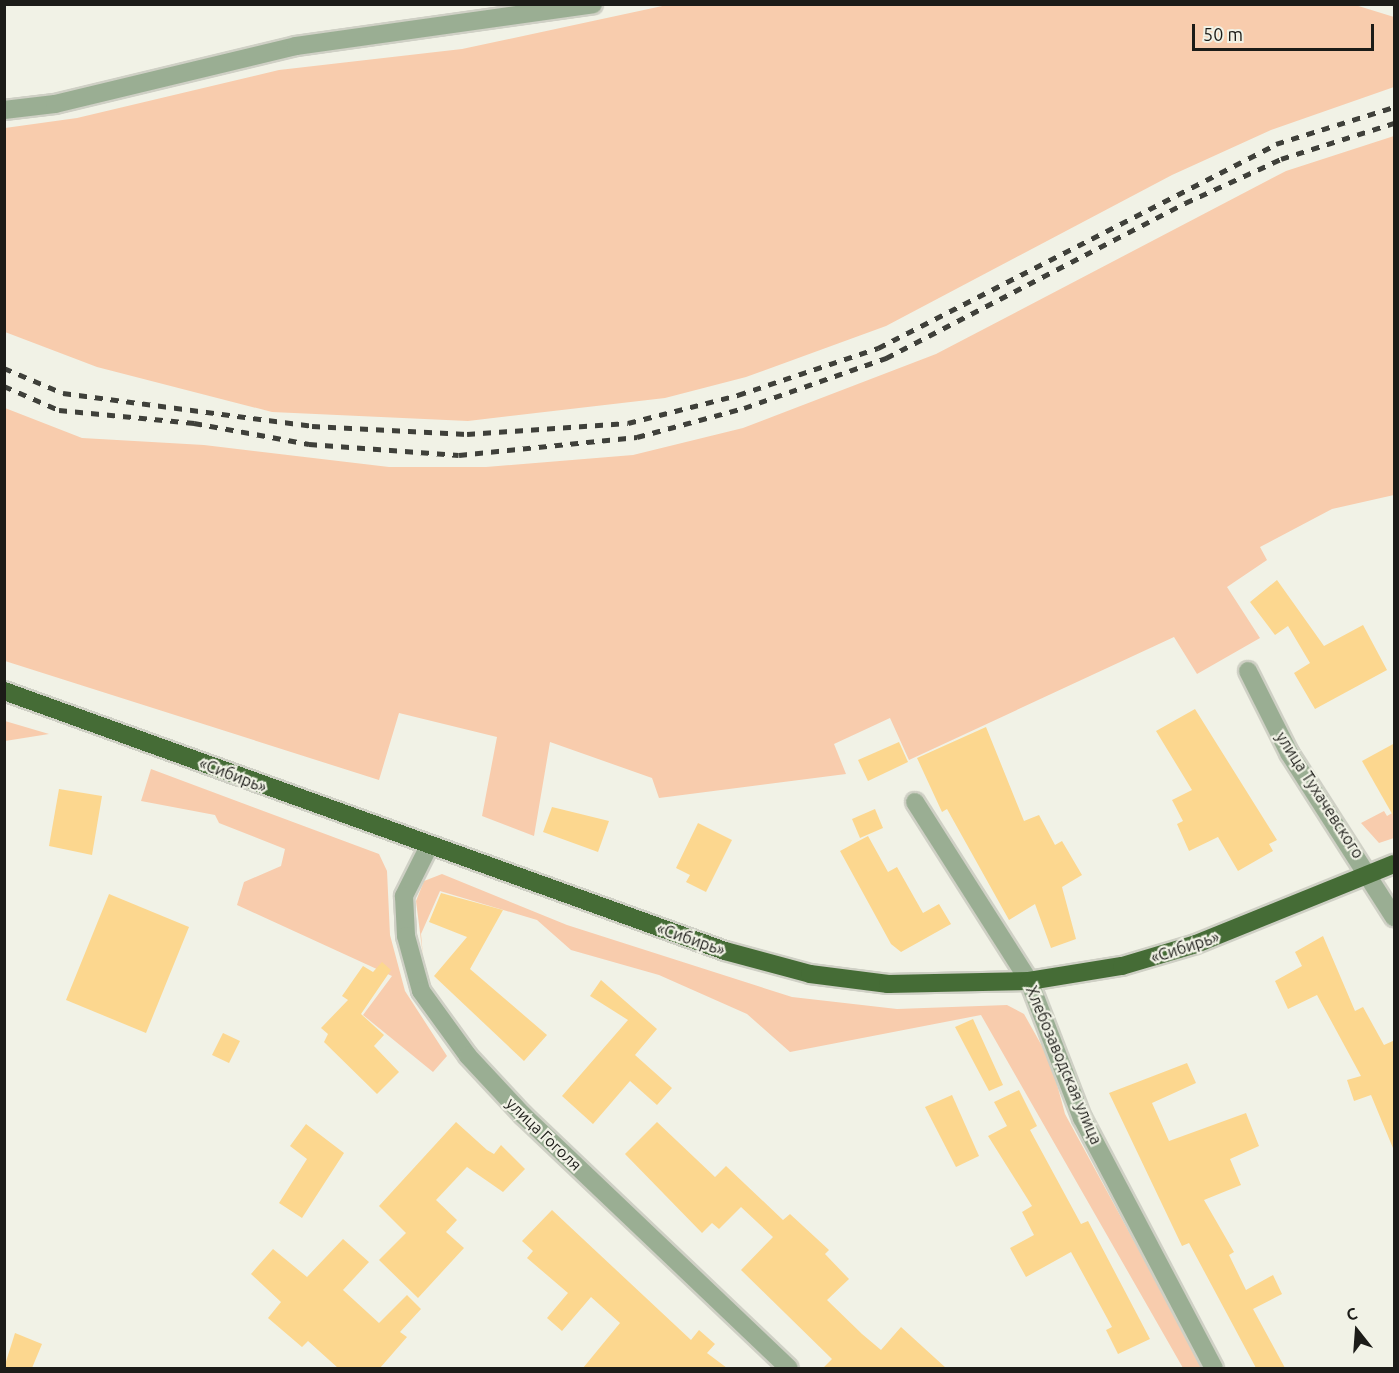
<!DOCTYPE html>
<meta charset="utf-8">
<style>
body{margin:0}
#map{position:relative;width:1399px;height:1373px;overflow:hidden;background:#f1f2e6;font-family:Ubuntu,sans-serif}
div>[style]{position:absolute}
.green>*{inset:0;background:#f8ccad}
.building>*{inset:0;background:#fcd78f}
.roads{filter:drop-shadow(2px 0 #cfd0c5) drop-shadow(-2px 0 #cfd0c5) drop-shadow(0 2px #cfd0c5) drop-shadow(0 -2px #cfd0c5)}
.minor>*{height:18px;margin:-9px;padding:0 9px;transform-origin:9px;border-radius:9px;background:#9aae93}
.trunk>*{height:18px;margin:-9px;padding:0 9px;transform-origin:9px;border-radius:9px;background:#456c36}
.rail>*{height:4.5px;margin-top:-2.25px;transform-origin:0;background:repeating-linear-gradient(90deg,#3f403a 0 8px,transparent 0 16px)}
span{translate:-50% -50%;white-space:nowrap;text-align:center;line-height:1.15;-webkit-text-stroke:4.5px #f1f2e6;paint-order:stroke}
.street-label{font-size:16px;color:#1c1c18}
.frame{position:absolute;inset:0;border:6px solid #1c1c18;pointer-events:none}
.north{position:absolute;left:1327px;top:1301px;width:60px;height:60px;-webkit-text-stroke:4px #f1f2e6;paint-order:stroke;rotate:343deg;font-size:16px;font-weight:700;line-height:24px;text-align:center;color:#1c1c18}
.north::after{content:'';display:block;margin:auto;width:21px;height:27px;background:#1c1c18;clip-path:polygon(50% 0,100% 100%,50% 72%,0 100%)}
.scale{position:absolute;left:1192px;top:24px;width:182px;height:27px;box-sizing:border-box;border:3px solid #1c1c18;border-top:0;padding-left:8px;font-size:18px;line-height:21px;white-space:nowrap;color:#1c1c18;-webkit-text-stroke:4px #f1f2e6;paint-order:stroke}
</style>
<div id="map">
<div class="green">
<i style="clip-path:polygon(1352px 4px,1394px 17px,1394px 87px,1271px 130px,1172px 175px,886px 326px,746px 377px,665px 398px,468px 421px,272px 412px,97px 367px,5px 332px,5px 128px,77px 118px,279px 70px,462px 49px,667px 5px)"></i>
<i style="clip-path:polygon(1394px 136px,1394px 495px,1332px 509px,1260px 547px,1267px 560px,1227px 587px,1260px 638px,1197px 674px,1174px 637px,909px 760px,890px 718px,834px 744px,846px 774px,659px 798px,652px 778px,550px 742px,534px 836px,482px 816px,497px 737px,399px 713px,379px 780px,5px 661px,5px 408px,82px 438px,204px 445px,389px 467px,486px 467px,633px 455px,743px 428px,936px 354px,1286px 171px)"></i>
<i style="clip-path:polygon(5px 721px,49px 734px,5px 741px)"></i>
<i style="clip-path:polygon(151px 769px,379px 854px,387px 871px,390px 935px,405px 991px,447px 1056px,433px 1072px,363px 1015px,392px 976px,237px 905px,244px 882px,281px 866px,285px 849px,219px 823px,215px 815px,141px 801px)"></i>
<i style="clip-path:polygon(1384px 811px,1387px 816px,1394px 812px,1394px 838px,1379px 843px,1361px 823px)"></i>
<i style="clip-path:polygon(442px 874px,567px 925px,792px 997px,897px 1009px,1007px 1005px,1024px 1014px,1051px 1062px,1065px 1114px,1203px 1368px,1183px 1368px,981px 1015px,790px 1052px,747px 1014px,659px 975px,571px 950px,537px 920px,440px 891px,421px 934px,423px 956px,416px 901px,424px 881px)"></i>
</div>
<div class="building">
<i style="clip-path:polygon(1277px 580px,1324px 646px,1363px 625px,1387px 670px,1315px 709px,1294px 673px,1310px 663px,1288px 626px,1275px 635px,1250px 602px)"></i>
<i style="clip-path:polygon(1195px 709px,1277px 840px,1269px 844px,1273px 851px,1238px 871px,1218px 837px,1189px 851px,1177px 824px,1183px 821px,1172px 800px,1192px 790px,1156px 731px)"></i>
<i style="clip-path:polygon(986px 727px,1024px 821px,1039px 815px,1055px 845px,1062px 841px,1082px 875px,1062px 887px,1076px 939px,1051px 948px,1035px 904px,1009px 920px,947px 809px,942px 812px,917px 758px)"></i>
<i style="clip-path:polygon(899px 742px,908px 762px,868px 781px,858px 760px)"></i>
<i style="clip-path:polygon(1395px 743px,1395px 819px,1362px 761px)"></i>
<i style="clip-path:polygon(59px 789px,102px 796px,92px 855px,49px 846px)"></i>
<i style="clip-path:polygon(552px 807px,609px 821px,598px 852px,543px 832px)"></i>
<i style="clip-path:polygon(875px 809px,883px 828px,860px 838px,852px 819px)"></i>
<i style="clip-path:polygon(698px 823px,732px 840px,706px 892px,686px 882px,690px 875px,676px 868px)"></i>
<i style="clip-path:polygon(868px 836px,888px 872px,897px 867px,923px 913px,939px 904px,951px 924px,901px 952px,891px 944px,840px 851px)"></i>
<i style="clip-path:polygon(441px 893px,503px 910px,470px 969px,547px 1035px,524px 1061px,434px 976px,467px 937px,429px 922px)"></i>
<i style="clip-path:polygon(109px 894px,189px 927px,146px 1033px,66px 1000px)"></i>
<i style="clip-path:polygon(1323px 936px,1355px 1011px,1363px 1007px,1384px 1045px,1395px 1040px,1395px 1153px,1371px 1095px,1354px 1101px,1347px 1080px,1361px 1076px,1317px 995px,1288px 1009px,1275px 981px,1302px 966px,1295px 952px)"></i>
<i style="clip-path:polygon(382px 962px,391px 970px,361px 1014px,384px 1035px,374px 1046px,399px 1072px,377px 1094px,324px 1042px,328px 1034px,321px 1028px,348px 1000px,342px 996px,363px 966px,373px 972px)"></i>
<i style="clip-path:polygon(601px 980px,657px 1029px,635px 1055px,672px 1088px,657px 1105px,630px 1081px,593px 1124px,562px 1096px,628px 1020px,590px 996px)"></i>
<i style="clip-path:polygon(973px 1019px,1003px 1085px,989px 1091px,955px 1027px)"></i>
<i style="clip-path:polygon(223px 1033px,240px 1041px,229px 1063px,212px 1055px)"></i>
<i style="clip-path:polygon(1187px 1063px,1196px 1083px,1152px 1103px,1169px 1141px,1246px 1113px,1259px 1146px,1230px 1159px,1241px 1185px,1204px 1200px,1234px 1252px,1229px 1255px,1246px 1290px,1273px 1275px,1282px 1294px,1253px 1309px,1285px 1368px,1256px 1368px,1189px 1243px,1182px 1246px,1109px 1093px)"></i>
<i style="clip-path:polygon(1019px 1090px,1037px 1126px,1030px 1130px,1081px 1224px,1088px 1221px,1150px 1339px,1118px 1354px,1106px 1330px,1112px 1327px,1071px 1252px,1026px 1277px,1010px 1248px,1034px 1235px,1022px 1212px,1032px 1206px,988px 1136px,1007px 1126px,994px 1102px)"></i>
<i style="clip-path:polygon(952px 1095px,979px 1156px,956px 1167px,925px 1107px)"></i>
<i style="clip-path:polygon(456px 1122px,487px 1150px,494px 1154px,501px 1145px,525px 1169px,503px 1192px,467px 1167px,436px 1200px,457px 1220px,446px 1232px,464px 1248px,418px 1298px,379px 1260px,406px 1233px,379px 1206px)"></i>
<i style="clip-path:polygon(657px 1122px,715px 1177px,726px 1166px,783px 1220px,790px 1214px,829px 1250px,825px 1254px,849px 1279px,827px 1300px,862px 1334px,881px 1350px,901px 1327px,946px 1368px,823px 1368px,832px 1359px,741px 1270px,773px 1237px,741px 1207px,719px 1229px,712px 1223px,702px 1233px,625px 1154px)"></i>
<i style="clip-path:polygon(306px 1124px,344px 1153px,302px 1218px,279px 1203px,307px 1159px,290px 1146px)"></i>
<i style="clip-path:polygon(552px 1210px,691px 1340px,699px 1330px,715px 1344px,707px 1353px,727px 1368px,583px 1368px,620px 1323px,591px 1297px,562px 1331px,547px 1318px,568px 1293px,527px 1258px,533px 1251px,522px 1241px)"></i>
<i style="clip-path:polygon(343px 1239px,369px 1262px,343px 1290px,379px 1323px,407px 1295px,421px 1309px,400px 1332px,407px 1337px,380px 1368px,338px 1368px,308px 1341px,302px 1347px,268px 1318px,281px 1302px,251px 1274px,273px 1249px,307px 1277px)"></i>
<i style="clip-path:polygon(15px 1333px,42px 1344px,32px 1368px,4px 1368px)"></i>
</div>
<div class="roads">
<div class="minor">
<i style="left:4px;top:110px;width:51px;rotate:-6.7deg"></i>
<i style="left:55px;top:104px;width:248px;rotate:-13.5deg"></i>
<i style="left:296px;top:46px;width:300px;rotate:-8deg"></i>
<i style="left:1248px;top:671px;width:92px;rotate:63.4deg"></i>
<i style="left:1289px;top:753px;width:195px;rotate:57.4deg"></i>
<i style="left:915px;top:802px;width:212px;rotate:57.5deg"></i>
<i style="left:1029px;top:981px;width:147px;rotate:68.9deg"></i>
<i style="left:1082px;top:1118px;width:283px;rotate:62.2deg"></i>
<i style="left:428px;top:848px;width:54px;rotate:116.6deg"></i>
<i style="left:404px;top:896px;width:40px;rotate:87.1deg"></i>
<i style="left:406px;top:936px;width:57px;rotate:74.7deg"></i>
<i style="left:421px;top:991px;width:80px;rotate:54.1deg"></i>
<i style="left:468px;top:1056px;width:81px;rotate:47deg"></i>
<i style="left:523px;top:1115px;width:367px;rotate:43.6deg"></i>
</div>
<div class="trunk">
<i style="left:4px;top:691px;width:766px;rotate:19.83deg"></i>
<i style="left:725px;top:951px;width:88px;rotate:15.1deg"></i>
<i style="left:810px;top:974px;width:79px;rotate:7.3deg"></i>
<i style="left:888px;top:984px;width:141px;rotate:-1.2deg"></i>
<i style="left:1029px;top:981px;width:94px;rotate:-9.2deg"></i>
<i style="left:1122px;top:966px;width:77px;rotate:-16.6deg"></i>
<i style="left:1196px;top:944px;width:214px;rotate:-22deg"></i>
</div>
</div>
<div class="rail">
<i style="left:4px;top:368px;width:64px;rotate:23deg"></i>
<i style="left:63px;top:393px;width:251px;rotate:7.5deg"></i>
<i style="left:312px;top:426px;width:155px;rotate:3deg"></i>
<i style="left:467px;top:434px;width:161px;rotate:-3.9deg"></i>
<i style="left:628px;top:423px;width:114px;rotate:-14.3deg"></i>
<i style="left:738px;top:395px;width:148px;rotate:-18.6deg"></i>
<i style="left:878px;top:348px;width:447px;rotate:-27.1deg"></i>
<i style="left:1276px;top:144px;width:124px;rotate:-17.4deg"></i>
<i style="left:4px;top:386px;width:60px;rotate:23.6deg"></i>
<i style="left:59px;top:410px;width:136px;rotate:5.5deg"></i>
<i style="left:194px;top:423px;width:117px;rotate:10.3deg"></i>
<i style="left:309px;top:444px;width:150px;rotate:4.2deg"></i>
<i style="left:459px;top:455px;width:179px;rotate:-5.8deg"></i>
<i style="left:637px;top:437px;width:111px;rotate:-15.2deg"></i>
<i style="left:744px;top:408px;width:151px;rotate:-19.4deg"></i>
<i style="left:886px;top:358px;width:337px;rotate:-27.4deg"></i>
<i style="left:1185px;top:203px;width:106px;rotate:-24.6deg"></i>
<i style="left:1281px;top:159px;width:119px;rotate:-17.7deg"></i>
</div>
<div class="street-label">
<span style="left:233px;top:775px;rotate:21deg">«Сибирь»</span>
<span style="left:1320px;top:795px;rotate:57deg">улица Тухачевского</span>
<span style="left:691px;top:939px;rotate:19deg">«Сибирь»</span>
<span style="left:1185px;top:947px;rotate:-18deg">«Сибирь»</span>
<span style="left:1064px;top:1065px;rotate:67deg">Хлебозаводская улица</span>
<span style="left:544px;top:1134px;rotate:44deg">улица Гоголя</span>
</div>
<div class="frame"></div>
<div class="north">С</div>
<div class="scale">50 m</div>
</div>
